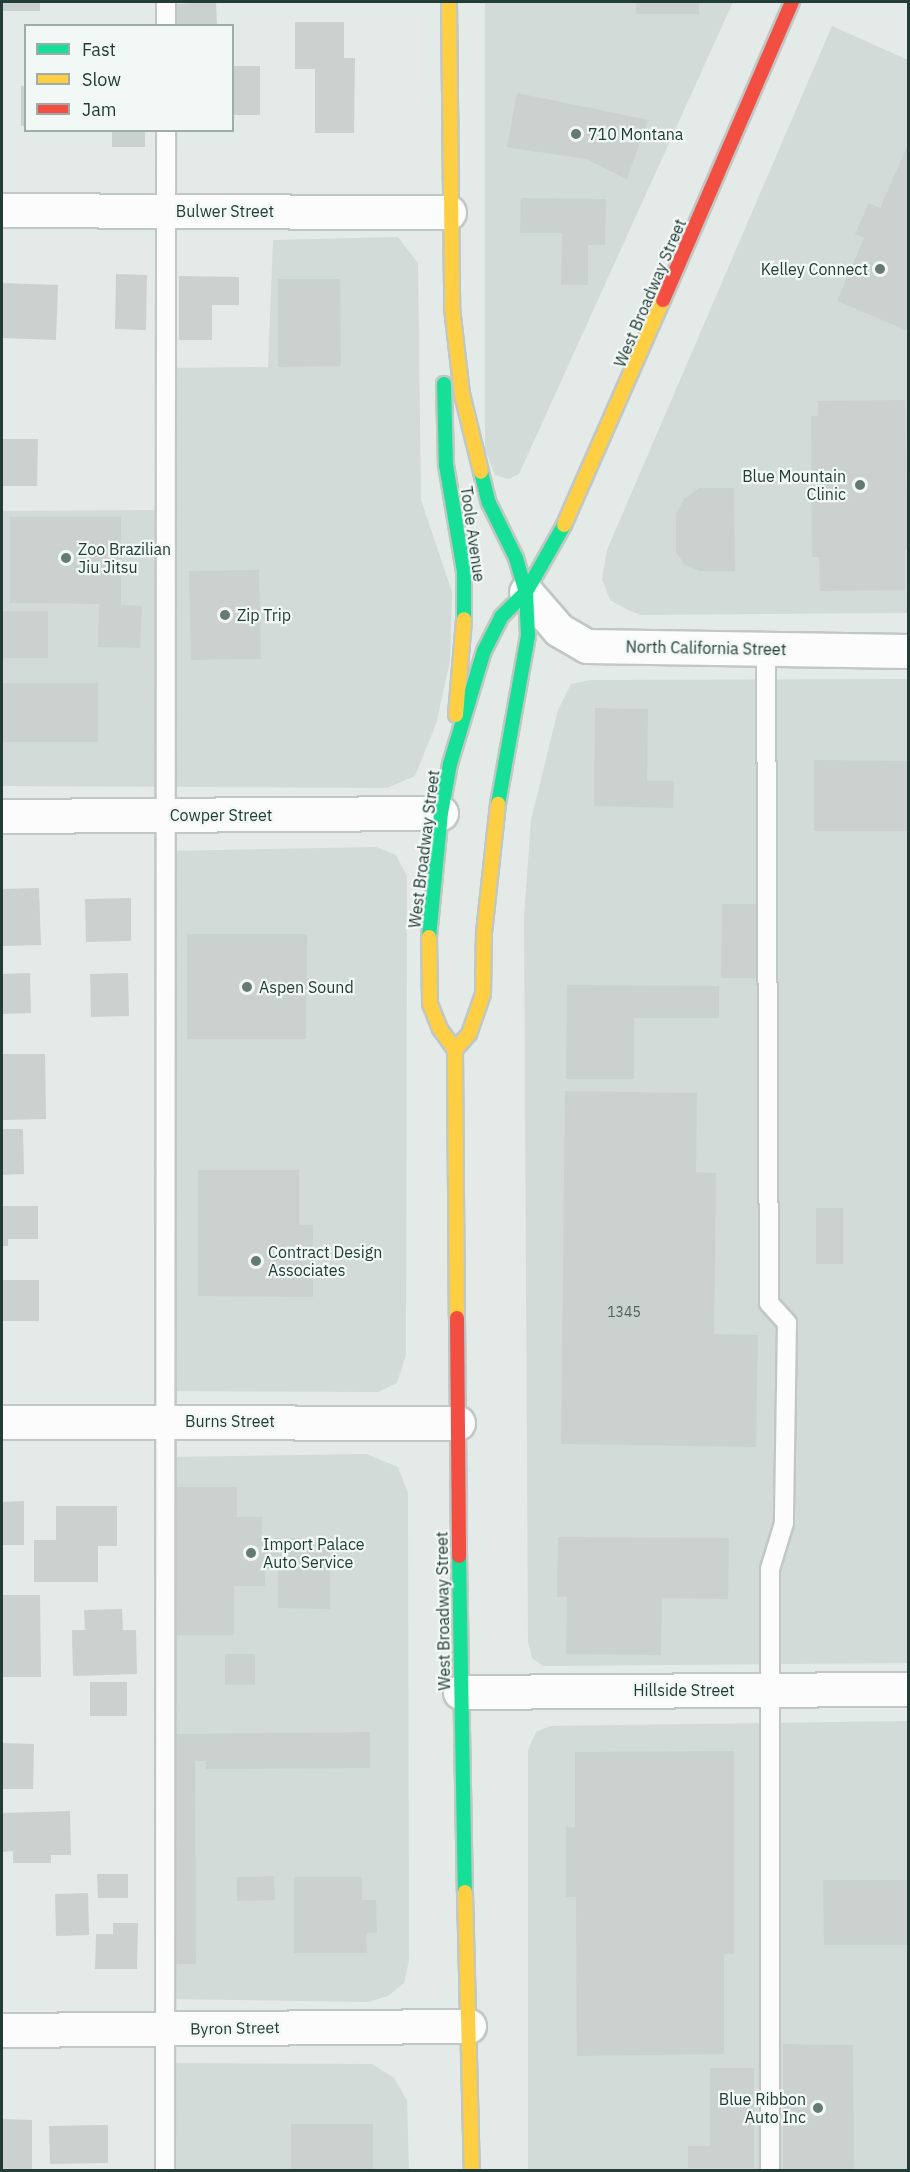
<!DOCTYPE html>
<style>
body{margin:0}
#map{position:relative;width:910px;height:2172px;overflow:hidden;background:#e4eae7;font-family:"IBM Plex Sans",sans-serif}
div>[style]{position:absolute}
.built>*{inset:0;background:#d2dbd7}
.building>*{inset:0;background:#cbd1cf}
.roads{filter:drop-shadow(2px 0 #c1c7c4) drop-shadow(-2px 0 #c1c7c4) drop-shadow(0 2px #c1c7c4) drop-shadow(0 -2px #c1c7c4)}
.lane>*{height:18px;margin:-9px;padding:0 9px;transform-origin:9px;border-radius:9px;background:#fbfcfb}
.street>*{height:33px;margin:-16.5px;padding:0 16.5px;transform-origin:16.5px;border-radius:16.5px;background:#fbfcfb}
.fast>*{height:14px;margin:-7px;padding:0 7px;transform-origin:7px;border-radius:7px;background:#16e098}
.slow>*{height:14px;margin:-7px;padding:0 7px;transform-origin:7px;border-radius:7px;background:#ffcf43}
.jam>*{height:14px;margin:-7px;padding:0 7px;transform-origin:7px;border-radius:7px;background:#f24e42}
.dots>*{width:16px;height:16px;translate:-50% -50%;box-sizing:border-box;border:3px solid #f2f8f6;border-radius:50%}
span{translate:-50% -50%;white-space:nowrap;text-align:center;line-height:1.15;-webkit-text-stroke:4.5px #f2f8f6;paint-order:stroke}
.number-label{font-size:14px;color:#4d635e}
.number-label span{-webkit-text-stroke-width:0}
.poi-label{font-size:16px;color:#223d37}
.left{translate:0 -50%;text-align:left}
.right{translate:-100% -50%;text-align:right}
.street-label{font-size:16px;color:#223d37}
.frame{position:absolute;inset:0;border:3px solid #223d37;pointer-events:none}
.legend{position:absolute;left:24px;top:24px;width:210px;height:108px;box-sizing:border-box;background:#f2f8f6;border:2px solid #9fadaa;margin:0;padding:8px 10px;list-style:none;font-size:18px;color:#223d37}
.legend li{display:flex;align-items:center;gap:12px;height:30px}
.legend b{width:30px;border:2px solid #9fadaa}
</style>
<div id="map">
<div class="built">
<i style="clip-path:polygon(485px 2px,733px 2px,519px 474px,509px 479px,495px 475px,485px 449px)"></i>
<i style="clip-path:polygon(832px 26px,908px 60px,908px 613px,641px 615px,626px 609px,610px 600px,602px 579px,607px 550px)"></i>
<i style="clip-path:polygon(398px 237px,418px 263px,421px 500px,452px 592px,450px 661px,436px 724px,415px 776px,387px 788px,2px 786px,2px 511px,165px 510px,166px 368px,268px 367px,273px 240px)"></i>
<i style="clip-path:polygon(908px 679px,908px 1663px,543px 1666px,532px 1658px,528px 1642px,524px 917px,531px 820px,558px 710px,571px 684px,591px 680px)"></i>
<i style="clip-path:polygon(376px 847px,396px 855px,407px 876px,406px 1355px,397px 1383px,378px 1392px,166px 1391px,166px 851px)"></i>
<i style="clip-path:polygon(366px 1454px,398px 1467px,408px 1493px,409px 1961px,404px 1983px,388px 1996px,368px 2002px,165px 1999px,166px 1457px)"></i>
<i style="clip-path:polygon(908px 1721px,908px 2170px,528px 2170px,528px 1750px,536px 1732px,550px 1726px)"></i>
<i style="clip-path:polygon(165px 2063px,372px 2064px,394px 2078px,407px 2100px,409px 2170px,165px 2170px)"></i>
</div>
<div class="building">
<i style="clip-path:polygon(2px 2px,40px 2px,40px 11px,2px 11px)"></i>
<i style="clip-path:polygon(216px 2px,217px 26px,177px 26px,176px 4px)"></i>
<i style="clip-path:polygon(636px 2px,699px 2px,699px 14px,636px 14px)"></i>
<i style="clip-path:polygon(295px 22px,344px 22px,344px 58px,355px 58px,354px 133px,315px 133px,315px 69px,295px 69px)"></i>
<i style="clip-path:polygon(232px 66px,260px 66px,260px 115px,232px 115px)"></i>
<i style="clip-path:polygon(21px 86px,26px 86px,26px 126px,21px 126px)"></i>
<i style="clip-path:polygon(517px 93px,648px 120px,627px 179px,586px 159px,507px 147px)"></i>
<i style="clip-path:polygon(112px 130px,145px 130px,145px 147px,112px 147px)"></i>
<i style="clip-path:polygon(907px 147px,908px 148px,908px 331px,837px 301px,864px 238px,855px 234px,869px 203px,880px 208px)"></i>
<i style="clip-path:polygon(521px 198px,606px 199px,605px 245px,588px 245px,588px 285px,561px 285px,562px 233px,520px 233px)"></i>
<i style="clip-path:polygon(116px 274px,147px 275px,146px 330px,115px 329px)"></i>
<i style="clip-path:polygon(179px 276px,239px 277px,239px 305px,212px 305px,212px 340px,179px 340px)"></i>
<i style="clip-path:polygon(278px 279px,340px 279px,341px 366px,278px 367px)"></i>
<i style="clip-path:polygon(2px 283px,58px 285px,56px 340px,2px 338px)"></i>
<i style="clip-path:polygon(905px 400px,908px 550px,905px 550px,905px 590px,820px 591px,819px 557px,812px 557px,811px 416px,818px 416px,818px 401px)"></i>
<i style="clip-path:polygon(2px 439px,38px 439px,37px 486px,2px 486px)"></i>
<i style="clip-path:polygon(699px 488px,734px 488px,735px 571px,700px 571px,685px 565px,676px 552px,676px 514px,684px 499px)"></i>
<i style="clip-path:polygon(10px 517px,121px 517px,121px 605px,142px 606px,140px 648px,98px 647px,99px 604px,10px 603px)"></i>
<i style="clip-path:polygon(259px 570px,261px 659px,191px 660px,189px 571px)"></i>
<i style="clip-path:polygon(2px 611px,48px 611px,48px 658px,2px 658px)"></i>
<i style="clip-path:polygon(2px 683px,98px 683px,98px 742px,2px 742px)"></i>
<i style="clip-path:polygon(595px 708px,648px 709px,647px 781px,674px 781px,673px 808px,594px 806px)"></i>
<i style="clip-path:polygon(814px 760px,908px 761px,908px 831px,814px 831px)"></i>
<i style="clip-path:polygon(39px 888px,41px 945px,2px 946px,2px 889px)"></i>
<i style="clip-path:polygon(131px 898px,131px 941px,86px 942px,85px 899px)"></i>
<i style="clip-path:polygon(722px 904px,757px 904px,757px 978px,721px 978px)"></i>
<i style="clip-path:polygon(187px 934px,307px 934px,306px 1039px,187px 1039px)"></i>
<i style="clip-path:polygon(30px 973px,31px 1013px,2px 1014px,2px 974px)"></i>
<i style="clip-path:polygon(128px 973px,129px 1016px,91px 1017px,90px 974px)"></i>
<i style="clip-path:polygon(567px 985px,719px 986px,719px 1018px,634px 1018px,634px 1079px,566px 1079px)"></i>
<i style="clip-path:polygon(2px 1054px,45px 1054px,46px 1119px,2px 1120px)"></i>
<i style="clip-path:polygon(565px 1091px,697px 1093px,696px 1172px,716px 1173px,714px 1334px,758px 1335px,756px 1447px,561px 1444px)"></i>
<i style="clip-path:polygon(2px 1129px,23px 1129px,24px 1174px,2px 1175px)"></i>
<i style="clip-path:polygon(198px 1170px,299px 1170px,299px 1225px,313px 1225px,313px 1297px,198px 1296px)"></i>
<i style="clip-path:polygon(2px 1206px,38px 1206px,38px 1239px,8px 1239px,8px 1246px,2px 1246px)"></i>
<i style="clip-path:polygon(816px 1208px,843px 1208px,843px 1264px,816px 1264px)"></i>
<i style="clip-path:polygon(2px 1280px,39px 1280px,39px 1321px,2px 1321px)"></i>
<i style="clip-path:polygon(172px 1487px,237px 1487px,237px 1517px,262px 1517px,262px 1538px,330px 1538px,330px 1609px,278px 1608px,278px 1569px,265px 1569px,265px 1586px,234px 1586px,234px 1635px,171px 1635px)"></i>
<i style="clip-path:polygon(24px 1501px,24px 1545px,2px 1545px,2px 1502px)"></i>
<i style="clip-path:polygon(56px 1506px,117px 1506px,117px 1546px,98px 1546px,98px 1582px,34px 1582px,34px 1540px,56px 1540px)"></i>
<i style="clip-path:polygon(558px 1537px,729px 1538px,728px 1599px,662px 1598px,661px 1655px,566px 1654px,567px 1597px,557px 1597px)"></i>
<i style="clip-path:polygon(2px 1595px,40px 1595px,41px 1677px,2px 1677px)"></i>
<i style="clip-path:polygon(122px 1609px,123px 1630px,136px 1630px,137px 1674px,73px 1676px,72px 1630px,85px 1630px,84px 1610px)"></i>
<i style="clip-path:polygon(225px 1654px,255px 1654px,255px 1685px,225px 1685px)"></i>
<i style="clip-path:polygon(90px 1682px,127px 1682px,127px 1716px,90px 1716px)"></i>
<i style="clip-path:polygon(370px 1732px,370px 1768px,206px 1769px,206px 1761px,195px 1761px,196px 1964px,175px 1964px,173px 1734px)"></i>
<i style="clip-path:polygon(2px 1743px,34px 1744px,33px 1789px,2px 1789px)"></i>
<i style="clip-path:polygon(734px 1751px,734px 1954px,724px 1954px,724px 2054px,577px 2056px,576px 1897px,566px 1897px,566px 1827px,575px 1827px,575px 1752px)"></i>
<i style="clip-path:polygon(70px 1811px,71px 1855px,51px 1855px,51px 1863px,13px 1863px,13px 1851px,2px 1852px,2px 1813px)"></i>
<i style="clip-path:polygon(97px 1874px,128px 1874px,128px 1898px,98px 1898px)"></i>
<i style="clip-path:polygon(274px 1876px,275px 1900px,237px 1901px,237px 1877px)"></i>
<i style="clip-path:polygon(294px 1877px,362px 1877px,362px 1900px,376px 1900px,377px 1933px,366px 1933px,367px 1953px,294px 1953px)"></i>
<i style="clip-path:polygon(823px 1880px,908px 1880px,908px 1945px,824px 1945px)"></i>
<i style="clip-path:polygon(88px 1893px,89px 1935px,56px 1936px,55px 1894px)"></i>
<i style="clip-path:polygon(113px 1923px,138px 1923px,137px 1969px,95px 1969px,96px 1934px,113px 1934px)"></i>
<i style="clip-path:polygon(783px 2044px,853px 2045px,854px 2170px,783px 2170px)"></i>
<i style="clip-path:polygon(710px 2068px,754px 2068px,754px 2168px,688px 2168px,688px 2146px,710px 2146px)"></i>
<i style="clip-path:polygon(2px 2119px,32px 2120px,32px 2170px,2px 2170px)"></i>
<i style="clip-path:polygon(291px 2124px,373px 2124px,373px 2170px,291px 2170px)"></i>
<i style="clip-path:polygon(108px 2125px,108px 2163px,50px 2164px,49px 2126px)"></i>
</div>
<div class="roads">
<div class="lane">
<i style="left:166px;top:26px;width:24px;rotate:-90deg"></i>
<i style="left:766px;top:649px;width:654px;rotate:89.74deg"></i>
<i style="left:769px;top:1303px;width:27px;rotate:48deg"></i>
<i style="left:787px;top:1323px;width:200px;rotate:90.9deg"></i>
<i style="left:784px;top:1523px;width:48px;rotate:106.9deg"></i>
<i style="left:770px;top:1569px;width:601px;rotate:90deg"></i>
<i style="left:165px;top:2170px;width:2040px;rotate:-89.97deg"></i>
</div>
<div class="street">
<i style="left:2px;top:210px;width:447px;rotate:0.3deg"></i>
<i style="left:526px;top:592px;width:50px;rotate:49deg"></i>
<i style="left:559px;top:630px;width:32px;rotate:30deg"></i>
<i style="left:587px;top:646px;width:321px;rotate:0.9deg"></i>
<i style="left:2px;top:816px;width:439px;rotate:-0.4deg"></i>
<i style="left:2px;top:1422px;width:456px;rotate:0.1deg"></i>
<i style="left:460px;top:1692px;width:448px;rotate:-0.4deg"></i>
<i style="left:2px;top:2030px;width:467px;rotate:-0.5deg"></i>
</div>
<div class="fast">
<i style="left:444px;top:384px;width:81px;rotate:88.6deg"></i>
<i style="left:446px;top:465px;width:108px;rotate:80.4deg"></i>
<i style="left:464px;top:571px;width:48px;rotate:90deg"></i>
<i style="left:481px;top:472px;width:32px;rotate:76deg"></i>
<i style="left:489px;top:503px;width:61px;rotate:63.9deg"></i>
<i style="left:516px;top:558px;width:35px;rotate:74deg"></i>
<i style="left:498px;top:804px;width:172px;rotate:-79.9deg"></i>
<i style="left:528px;top:635px;width:43px;rotate:-92.7deg"></i>
<i style="left:429px;top:937px;width:125px;rotate:-84.5deg"></i>
<i style="left:441px;top:813px;width:50px;rotate:-79.6deg"></i>
<i style="left:450px;top:764px;width:118px;rotate:-73.3deg"></i>
<i style="left:484px;top:651px;width:38px;rotate:-63deg"></i>
<i style="left:501px;top:617px;width:35px;rotate:-45deg"></i>
<i style="left:526px;top:592px;width:77px;rotate:-60.4deg"></i>
<i style="left:459px;top:1556px;width:336px;rotate:89deg"></i>
</div>
<div class="slow">
<i style="left:449px;top:2px;width:306px;rotate:89.4deg"></i>
<i style="left:452px;top:308px;width:87px;rotate:83.4deg"></i>
<i style="left:462px;top:394px;width:80px;rotate:76.3deg"></i>
<i style="left:564px;top:525px;width:246px;rotate:-66.3deg"></i>
<i style="left:456px;top:715px;width:96px;rotate:-85.2deg"></i>
<i style="left:429px;top:937px;width:67px;rotate:89.1deg"></i>
<i style="left:430px;top:1004px;width:27px;rotate:68deg"></i>
<i style="left:440px;top:1029px;width:26px;rotate:54deg"></i>
<i style="left:455px;top:1050px;width:268px;rotate:89.6deg"></i>
<i style="left:455px;top:1050px;width:21px;rotate:-49deg"></i>
<i style="left:469px;top:1034px;width:42px;rotate:-70.7deg"></i>
<i style="left:483px;top:994px;width:61px;rotate:-89.1deg"></i>
<i style="left:484px;top:933px;width:130px;rotate:-83.8deg"></i>
<i style="left:465px;top:1892px;width:278px;rotate:88.6deg"></i>
</div>
<div class="jam">
<i style="left:663px;top:300px;width:325px;rotate:-66.6deg"></i>
<i style="left:457px;top:1318px;width:238px;rotate:89.5deg"></i>
</div>
</div>
<div class="dots">
<i style="left:576px;top:134px;background:#667a75"></i>
<i style="left:880px;top:269px;background:#667a75"></i>
<i style="left:860px;top:485px;background:#667a75"></i>
<i style="left:66px;top:558px;background:#667a75"></i>
<i style="left:225px;top:615px;background:#667a75"></i>
<i style="left:247px;top:987px;background:#667a75"></i>
<i style="left:256px;top:1261px;background:#667a75"></i>
<i style="left:251px;top:1553px;background:#667a75"></i>
<i style="left:818px;top:2108px;background:#667a75"></i>
</div>
<div class="number-label">
<span style="left:624px;top:1312px">1345</span>
</div>
<div class="poi-label">
<span class="left" style="left:588px;top:134px">710 Montana</span>
<span class="right" style="left:868px;top:269px">Kelley Connect</span>
<span class="right" style="left:846px;top:485px">Blue Mountain<br>Clinic</span>
<span class="left" style="left:78px;top:558px">Zoo Brazilian<br>Jiu Jitsu</span>
<span class="left" style="left:237px;top:615px">Zip Trip</span>
<span class="left" style="left:259px;top:987px">Aspen Sound</span>
<span class="left" style="left:268px;top:1261px">Contract Design<br>Associates</span>
<span class="left" style="left:263px;top:1553px">Import Palace<br>Auto Service</span>
<span class="right" style="left:806px;top:2108px">Blue Ribbon<br>Auto Inc</span>
</div>
<div class="street-label">
<span style="left:225px;top:211px">Bulwer Street</span>
<span style="left:650px;top:293px;rotate:-67deg">West Broadway Street</span>
<span style="left:473px;top:534px;rotate:82deg">Toole Avenue</span>
<span style="left:706px;top:648px;rotate:1deg">North California Street</span>
<span style="left:221px;top:815px">Cowper Street</span>
<span style="left:424px;top:849px;rotate:-83deg">West Broadway Street</span>
<span style="left:230px;top:1421px">Burns Street</span>
<span style="left:443px;top:1611px;rotate:-91deg">West Broadway Street</span>
<span style="left:684px;top:1690px">Hillside Street</span>
<span style="left:235px;top:2028px;rotate:-1deg">Byron Street</span>
</div>
<div class="frame"></div>
<ul class="legend">
<li><b style="height:8px;background:#16e098"></b>Fast</li>
<li><b style="height:8px;background:#ffcf43"></b>Slow</li>
<li><b style="height:8px;background:#f24e42"></b>Jam</li>
</ul>
</div>
